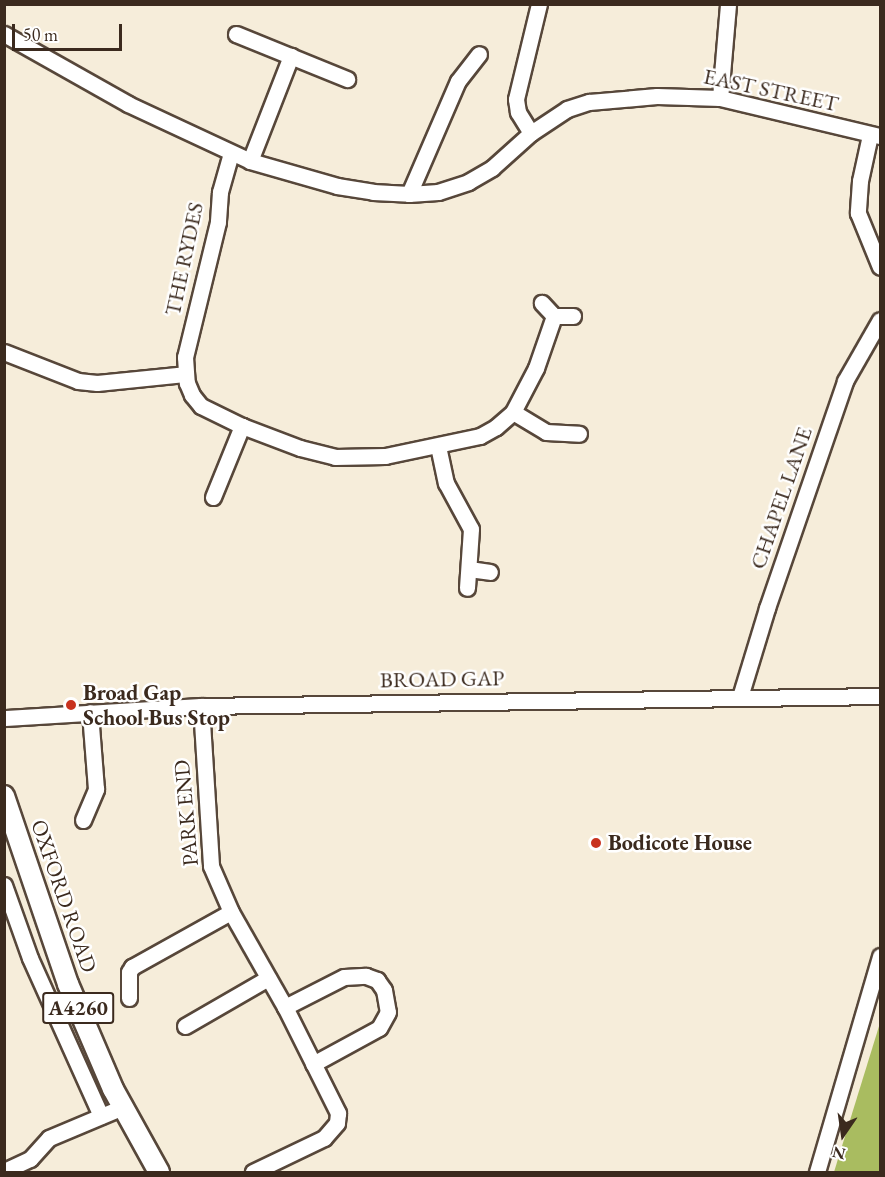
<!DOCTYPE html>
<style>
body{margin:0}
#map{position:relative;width:885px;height:1177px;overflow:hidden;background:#f6edda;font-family:"EB Garamond",serif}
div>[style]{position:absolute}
.green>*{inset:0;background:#a9bc60}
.roads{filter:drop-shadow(2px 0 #57473a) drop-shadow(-2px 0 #57473a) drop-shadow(0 2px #57473a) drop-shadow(0 -2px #57473a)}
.minor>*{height:15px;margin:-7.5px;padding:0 7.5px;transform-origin:7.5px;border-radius:7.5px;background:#fff}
.major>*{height:20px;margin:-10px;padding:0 10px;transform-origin:10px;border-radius:10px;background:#fff}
.dots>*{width:16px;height:16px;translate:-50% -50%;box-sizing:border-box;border:3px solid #fff;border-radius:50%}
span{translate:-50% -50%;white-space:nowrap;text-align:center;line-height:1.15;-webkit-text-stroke:5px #fff;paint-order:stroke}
.shield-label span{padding:2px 4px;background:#fff;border:2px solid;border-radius:4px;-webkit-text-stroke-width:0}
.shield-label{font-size:21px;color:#3b2a1e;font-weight:700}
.street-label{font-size:22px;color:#3b2a1e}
.poi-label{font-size:22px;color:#3b2a1e;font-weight:700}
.left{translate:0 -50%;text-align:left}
.frame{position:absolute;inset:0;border:6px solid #3b2a1e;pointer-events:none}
.north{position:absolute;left:813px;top:1105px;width:60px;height:60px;-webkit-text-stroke:4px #fff;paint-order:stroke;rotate:193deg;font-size:16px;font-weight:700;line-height:24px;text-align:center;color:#3b2a1e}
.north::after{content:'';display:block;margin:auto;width:21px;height:27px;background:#3b2a1e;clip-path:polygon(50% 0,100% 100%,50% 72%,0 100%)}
.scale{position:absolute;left:12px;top:24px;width:110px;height:27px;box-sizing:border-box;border:3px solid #3b2a1e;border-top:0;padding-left:8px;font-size:18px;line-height:21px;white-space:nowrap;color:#3b2a1e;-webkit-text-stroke:4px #fff;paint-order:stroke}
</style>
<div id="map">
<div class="green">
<i style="clip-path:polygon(880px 1023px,880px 1172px,834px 1172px)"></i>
</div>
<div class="roads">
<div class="minor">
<i style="left:4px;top:34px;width:142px;rotate:29.4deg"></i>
<i style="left:128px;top:104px;width:135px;rotate:25deg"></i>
<i style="left:250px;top:161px;width:91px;rotate:16deg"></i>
<i style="left:337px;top:186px;width:36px;rotate:9deg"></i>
<i style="left:373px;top:192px;width:36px;rotate:3deg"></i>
<i style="left:409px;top:194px;width:29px;rotate:-4deg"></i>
<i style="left:438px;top:192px;width:32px;rotate:-18deg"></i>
<i style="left:468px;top:182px;width:28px;rotate:-30deg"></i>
<i style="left:492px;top:168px;width:52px;rotate:-41.9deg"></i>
<i style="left:531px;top:133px;width:43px;rotate:-33.7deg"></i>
<i style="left:567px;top:109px;width:23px;rotate:-18deg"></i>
<i style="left:589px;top:102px;width:68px;rotate:-5deg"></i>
<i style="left:657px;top:96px;width:63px;rotate:1.8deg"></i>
<i style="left:720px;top:98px;width:164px;rotate:13.4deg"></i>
<i style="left:236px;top:34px;width:120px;rotate:22.1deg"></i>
<i style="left:720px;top:98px;width:94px;rotate:-85.1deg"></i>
<i style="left:531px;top:133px;width:25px;rotate:-122deg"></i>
<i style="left:518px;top:112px;width:13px;rotate:-99deg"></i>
<i style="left:516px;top:99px;width:98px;rotate:-76.4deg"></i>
<i style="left:870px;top:135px;width:47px;rotate:102.3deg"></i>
<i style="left:860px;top:181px;width:32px;rotate:94deg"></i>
<i style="left:858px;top:213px;width:58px;rotate:67.8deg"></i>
<i style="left:231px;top:153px;width:41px;rotate:105.8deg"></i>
<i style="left:220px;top:192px;width:30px;rotate:94deg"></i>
<i style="left:218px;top:222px;width:139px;rotate:103.7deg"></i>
<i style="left:185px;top:357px;width:26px;rotate:86deg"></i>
<i style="left:187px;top:383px;width:13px;rotate:67deg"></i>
<i style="left:192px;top:395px;width:14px;rotate:51deg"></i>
<i style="left:201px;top:406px;width:46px;rotate:26deg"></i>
<i style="left:242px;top:426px;width:62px;rotate:20.8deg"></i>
<i style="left:300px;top:448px;width:36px;rotate:14deg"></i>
<i style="left:335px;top:457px;width:50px;rotate:-1.1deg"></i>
<i style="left:385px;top:456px;width:97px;rotate:-11.9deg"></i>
<i style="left:480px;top:436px;width:18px;rotate:-29deg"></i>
<i style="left:496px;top:427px;width:23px;rotate:-41deg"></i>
<i style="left:513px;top:412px;width:50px;rotate:-62.4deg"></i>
<i style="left:536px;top:368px;width:55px;rotate:-70.9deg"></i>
<i style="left:554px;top:316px;width:18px;rotate:-133deg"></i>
<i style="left:250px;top:161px;width:113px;rotate:-68.7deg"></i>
<i style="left:409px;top:194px;width:123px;rotate:-66.6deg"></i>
<i style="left:458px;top:81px;width:34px;rotate:-52deg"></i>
<i style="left:554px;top:316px;width:19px"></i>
<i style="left:4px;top:352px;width:79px;rotate:21.4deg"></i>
<i style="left:78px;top:381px;width:19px;rotate:6deg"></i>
<i style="left:97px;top:383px;width:88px;rotate:-5.8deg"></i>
<i style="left:513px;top:412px;width:39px;rotate:31deg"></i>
<i style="left:546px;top:432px;width:33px;rotate:3deg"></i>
<i style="left:438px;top:446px;width:38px;rotate:78deg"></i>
<i style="left:446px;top:483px;width:52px;rotate:61.5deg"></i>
<i style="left:471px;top:529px;width:59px;rotate:93.9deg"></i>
<i style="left:213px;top:497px;width:77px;rotate:-67.8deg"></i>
<i style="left:469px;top:569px;width:21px;rotate:8deg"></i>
<i style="left:740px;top:697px;width:93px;rotate:-73.1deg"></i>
<i style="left:767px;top:608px;width:240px;rotate:-71deg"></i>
<i style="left:845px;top:381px;width:70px;rotate:-60.2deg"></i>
<i style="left:201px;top:706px;width:160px;rotate:86.4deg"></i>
<i style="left:211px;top:866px;width:50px;rotate:66.5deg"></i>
<i style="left:231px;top:912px;width:109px;rotate:60.4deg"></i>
<i style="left:285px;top:1007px;width:119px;rotate:63.4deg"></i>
<i style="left:338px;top:1113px;width:10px;rotate:96deg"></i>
<i style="left:337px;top:1123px;width:20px;rotate:131deg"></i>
<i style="left:324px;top:1138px;width:79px;rotate:154.4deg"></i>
<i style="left:4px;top:718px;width:197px;rotate:-3.5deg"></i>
<i style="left:201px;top:706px;width:679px;rotate:-0.84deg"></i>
<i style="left:83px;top:820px;width:34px;rotate:-67deg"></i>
<i style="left:96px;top:789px;width:77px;rotate:-94.5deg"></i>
<i style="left:4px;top:885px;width:77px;rotate:70.4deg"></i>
<i style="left:30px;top:958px;width:173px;rotate:65.8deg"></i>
<i style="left:129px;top:998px;width:26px;rotate:-90deg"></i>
<i style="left:129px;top:972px;width:6px;rotate:-59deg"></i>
<i style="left:132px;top:967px;width:113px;rotate:-29.1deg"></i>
<i style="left:285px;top:1007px;width:66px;rotate:-27deg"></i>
<i style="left:344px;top:977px;width:22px;rotate:-3deg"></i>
<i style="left:366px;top:976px;width:12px;rotate:20deg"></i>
<i style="left:377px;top:980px;width:12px;rotate:55deg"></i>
<i style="left:384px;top:990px;width:22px;rotate:80deg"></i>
<i style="left:388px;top:1012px;width:18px;rotate:119deg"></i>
<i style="left:379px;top:1028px;width:75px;rotate:151.4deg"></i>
<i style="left:185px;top:1026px;width:96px;rotate:-30deg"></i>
<i style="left:4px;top:1171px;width:29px;rotate:-25deg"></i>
<i style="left:30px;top:1159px;width:28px;rotate:-48deg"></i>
<i style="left:49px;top:1138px;width:82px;rotate:-22.8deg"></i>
<i style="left:817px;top:1172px;width:225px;rotate:-73.7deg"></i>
</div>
<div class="major">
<i style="left:4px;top:796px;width:199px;rotate:71.2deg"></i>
<i style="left:68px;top:984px;width:114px;rotate:66.8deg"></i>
<i style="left:113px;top:1089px;width:95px;rotate:61deg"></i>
</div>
</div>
<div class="dots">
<i style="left:71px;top:705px;background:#c8321e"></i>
<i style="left:596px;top:843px;background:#c8321e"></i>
</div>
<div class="shield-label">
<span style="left:78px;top:1008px">A4260</span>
</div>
<div class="street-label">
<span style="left:771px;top:90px;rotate:12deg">EAST STREET</span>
<span style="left:184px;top:259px;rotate:-78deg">THE RYDES</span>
<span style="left:781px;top:498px;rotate:-71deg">CHAPEL LANE</span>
<span style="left:442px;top:679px;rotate:-1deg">BROAD GAP</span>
<span style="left:186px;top:813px;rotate:-95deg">PARK END</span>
<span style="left:64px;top:896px;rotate:71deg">OXFORD ROAD</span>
</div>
<div class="poi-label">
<span class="left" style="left:83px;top:705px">Broad Gap<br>School Bus Stop</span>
<span class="left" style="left:608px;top:843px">Bodicote House</span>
</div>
<div class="frame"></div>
<div class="north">N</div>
<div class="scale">50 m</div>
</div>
